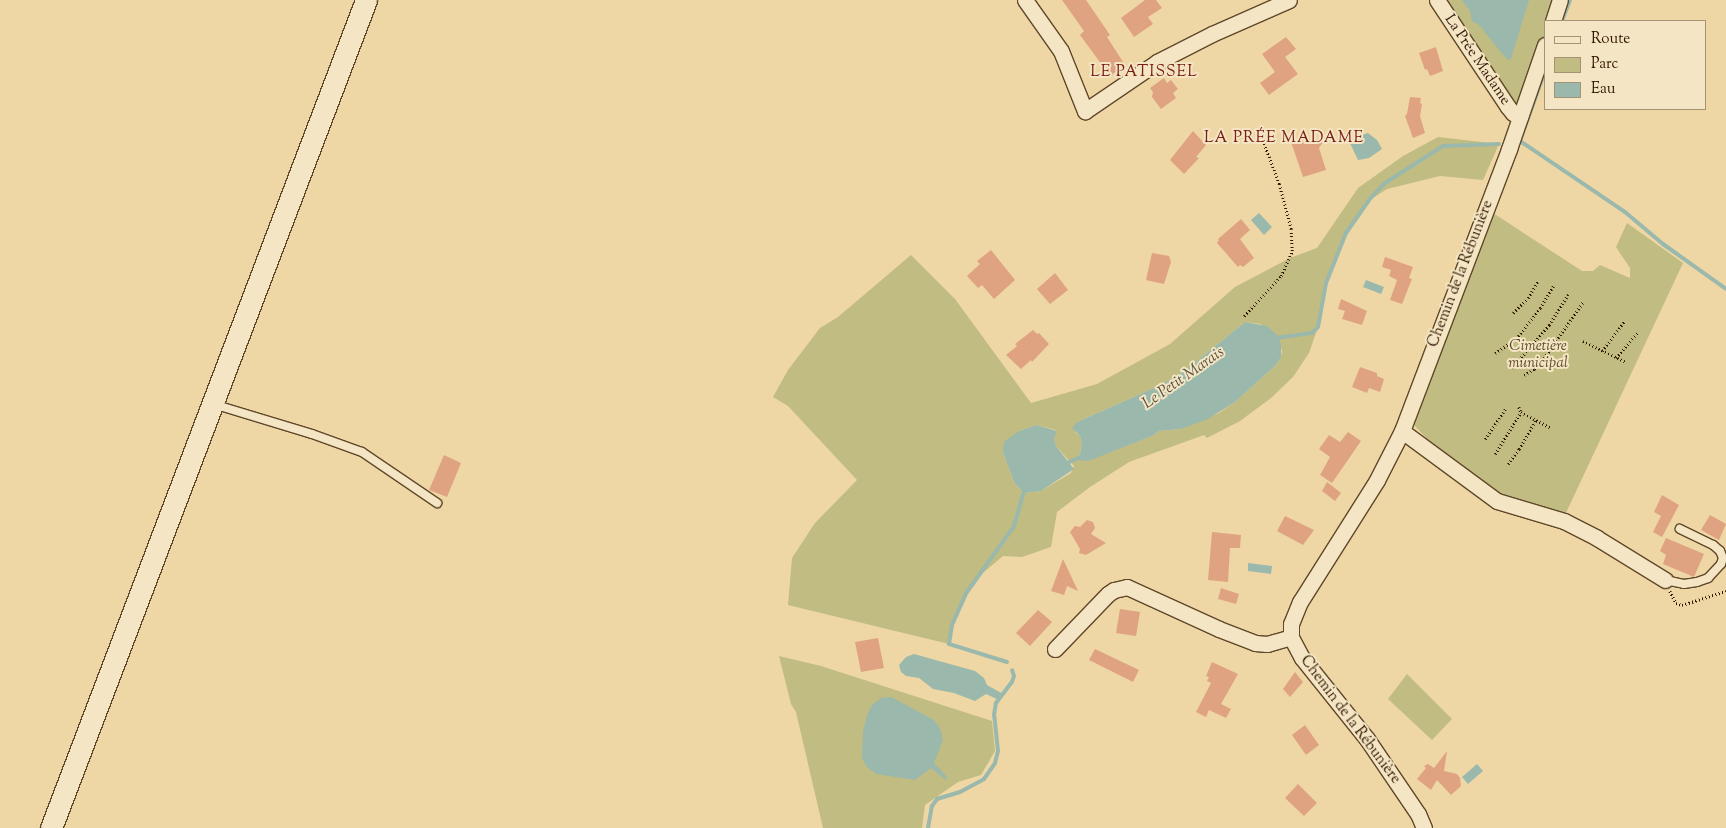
<!DOCTYPE html>
<meta charset="utf-8">
<style>
body{margin:0}
#map{position:relative;width:1726px;height:828px;overflow:hidden;background:#eed7a5;font-family:"Sorts Mill Goudy",serif}
div>[style]{position:absolute}
.green>*{inset:0;background:#c1bc81}
.water>*{inset:0;background:#9ab8ac}
.stream>*{height:4px;margin:-2px;padding:0 2px;transform-origin:2px;border-radius:2px;background:#9ab8ac}
.building>*{inset:0;background:#dfa381}
.path>*{height:2.5px;margin-top:-1.25px;transform-origin:0;background:repeating-linear-gradient(90deg,#311700 0 1px,transparent 0 3.5px)}
.roads{filter:drop-shadow(1px 0 #604729) drop-shadow(-1px 0 #604729) drop-shadow(0 1px #604729) drop-shadow(0 -1px #604729)}
.service>*{height:8px;margin:-4px;padding:0 4px;transform-origin:4px;border-radius:4px;background:#f4e5c4}
.minor>*{height:15px;margin:-7.5px;padding:0 7.5px;transform-origin:7.5px;border-radius:7.5px;background:#f4e5c4}
.secondary>*{height:21px;margin:-10.5px;padding:0 10.5px;transform-origin:10.5px;border-radius:10.5px;background:#f4e5c4}
span{translate:-50% -50%;white-space:nowrap;text-align:center;line-height:1.15;-webkit-text-stroke:4px #f4e5c4;paint-order:stroke}
.street-label{font-size:15px;color:#311700}
.park-label{font-size:15px;color:#5c4927;font-style:italic}
.neighbourhood-label{font-size:16px;color:#7a1f14;letter-spacing:1px}
.water-label{font-size:16px;color:#564f3c;font-style:italic}
.legend{position:absolute;left:1544px;top:20px;width:162px;height:90px;box-sizing:border-box;background:#f4e5c4;border:1px solid #a69376;margin:0;padding:6px 9px;list-style:none;font-size:15px;color:#311700}
.legend li{display:flex;align-items:center;gap:10px;height:25px}
.legend b{width:25px;border:1px solid #a69376}
</style>
<div id="map">
<div class="green">
<i style="clip-path:polygon(1442px 0,1557px 0,1550px 21px,1545px 21px,1545px 38px,1520px 109px,1510px 101px)"></i>
<i style="clip-path:polygon(evenodd,1438px 137px,1499px 144px,1483px 180px,1440px 176px,1387px 189px,1368px 201px,1346px 233px,1326px 283px,1318px 327px,1309px 353px,1293px 377px,1271px 398px,1240px 421px,1207px 438px,1204px 435px,1129px 462px,1090px 487px,1057px 512px,1051px 547px,1022px 557px,1003px 556px,984px 572px,977px 576px,952px 625px,949px 644px,788px 605px,792px 558px,815px 523px,857px 480px,788px 406px,773px 397px,788px 370px,820px 328px,838px 317px,911px 255px,955px 299px,1031px 403px,1097px 384px,1170px 344px,1235px 287px,1290px 258px,1317px 248px,1358px 188px,1403px 156px,1438px 137px,1245px 322px,1261px 324px,1282px 350px,1281px 357px,1276px 365px,1235px 402px,1219px 413px,1181px 429px,1159px 431px,1152px 436px,1110px 452px,1079px 460px,1082px 442px,1080px 436px,1075px 432px,1077px 422px,1161px 385px,1187px 369px,1245px 322px,1438px 137px,1037px 425px,1056px 430px,1054px 439px,1056px 446px,1074px 466px,1071px 473px,1041px 491px,1024px 493px,1015px 484px,1003px 453px,1003px 446px,1019px 431px,1037px 425px)"></i>
<i style="clip-path:polygon(1493px 213px,1582px 271px,1593px 271px,1600px 265px,1630px 278px,1630px 268px,1616px 247px,1627px 223px,1683px 263px,1565px 515px,1510px 502px,1434px 446px,1414px 425px)"></i>
<i style="clip-path:polygon(779px 656px,821px 666px,992px 721px,995px 751px,981px 775px,958px 782px,925px 805px,922px 828px,823px 828px,796px 712px,791px 704px)"></i>
<i style="clip-path:polygon(1407px 674px,1452px 719px,1432px 740px,1388px 699px)"></i>
</div>
<div class="water">
<i style="clip-path:polygon(1462px 0,1529px 0,1511px 59px,1508px 60px,1504px 56px,1479px 25px,1472px 21px,1470px 11px)"></i>
<i style="clip-path:polygon(1368px 133px,1377px 140px,1382px 149px,1369px 158px,1358px 160px,1350px 143px,1355px 137px)"></i>
<i style="clip-path:polygon(1259px 213px,1272px 227px,1264px 235px,1251px 220px)"></i>
<i style="clip-path:polygon(1366px 280px,1384px 287px,1381px 294px,1363px 287px)"></i>
<i style="clip-path:polygon(1245px 322px,1267px 326px,1277px 335px,1281px 344px,1281px 357px,1276px 365px,1235px 402px,1208px 419px,1181px 429px,1159px 431px,1152px 436px,1088px 461px,1079px 460px,1082px 442px,1080px 436px,1072px 428px,1077px 422px,1161px 385px,1187px 369px)"></i>
<i style="clip-path:polygon(1037px 425px,1057px 431px,1054px 439px,1056px 446px,1074px 469px,1041px 491px,1024px 493px,1015px 484px,1003px 453px,1003px 446px,1005px 441px,1019px 431px)"></i>
<i style="clip-path:polygon(1248px 563px,1272px 566px,1271px 574px,1248px 571px)"></i>
<i style="clip-path:polygon(914px 654px,975px 671px,984px 678px,987px 685px,1003px 694px,999px 700px,986px 694px,975px 701px,954px 693px,933px 689px,919px 678px,906px 676px,901px 672px,899px 665px,906px 657px)"></i>
<i style="clip-path:polygon(891px 697px,934px 720px,940px 728px,943px 740px,934px 763px,947px 777px,946px 780px,931px 768px,915px 780px,876px 774px,867px 767px,862px 758px,863px 732px,867px 715px,872px 705px,881px 698px)"></i>
<i style="clip-path:polygon(1477px 764px,1483px 771px,1468px 784px,1462px 777px)"></i>
</div>
<div class="stream">
<i style="left:1562px;top:21px;width:22px;rotate:-69deg"></i>
<i style="left:1545px;top:71px;width:74px;rotate:109.7deg"></i>
<i style="left:1520px;top:141px;width:127px;rotate:34.1deg"></i>
<i style="left:1625px;top:212px;width:50px;rotate:40.1deg"></i>
<i style="left:1663px;top:244px;width:77px;rotate:35.5deg"></i>
<i style="left:1276px;top:338px;width:36px;rotate:-8deg"></i>
<i style="left:1312px;top:333px;width:8px;rotate:-45deg"></i>
<i style="left:1318px;top:327px;width:45px;rotate:-79.7deg"></i>
<i style="left:1326px;top:283px;width:54px;rotate:-68.2deg"></i>
<i style="left:1346px;top:233px;width:39px;rotate:-55deg"></i>
<i style="left:1368px;top:201px;width:25px;rotate:-47deg"></i>
<i style="left:1385px;top:183px;width:69px;rotate:-32.5deg"></i>
<i style="left:1443px;top:146px;width:56px;rotate:-2deg"></i>
<i style="left:1067px;top:463px;width:17px;rotate:-24deg"></i>
<i style="left:1007px;top:662px;width:61px;rotate:-162.8deg"></i>
<i style="left:949px;top:644px;width:19px;rotate:-81deg"></i>
<i style="left:952px;top:625px;width:36px;rotate:-66deg"></i>
<i style="left:967px;top:592px;width:81px;rotate:-54.5deg"></i>
<i style="left:1014px;top:526px;width:37px;rotate:-74deg"></i>
<i style="left:928px;top:828px;width:22px;rotate:-80deg"></i>
<i style="left:932px;top:806px;width:9px;rotate:-54deg"></i>
<i style="left:937px;top:799px;width:24px;rotate:-17deg"></i>
<i style="left:960px;top:792px;width:27px;rotate:-28deg"></i>
<i style="left:984px;top:779px;width:19px;rotate:-55deg"></i>
<i style="left:995px;top:763px;width:12px;rotate:-76deg"></i>
<i style="left:998px;top:751px;width:36px;rotate:-96deg"></i>
<i style="left:994px;top:715px;width:12px;rotate:-81deg"></i>
<i style="left:996px;top:703px;width:26px;rotate:-53deg"></i>
<i style="left:1012px;top:682px;width:6px;rotate:-72deg"></i>
<i style="left:1014px;top:676px;width:6px;rotate:-108deg"></i>
</div>
<div class="building">
<i style="clip-path:polygon(1062px 0,1086px 0,1110px 35px,1107px 37px,1125px 65px,1110px 76px,1080px 35px,1084px 31px)"></i>
<i style="clip-path:polygon(1145px 0,1156px 0,1162px 8px,1148px 17px,1153px 24px,1134px 37px,1121px 18px)"></i>
<i style="clip-path:polygon(1286px 37px,1296px 49px,1285px 57px,1298px 74px,1269px 95px,1260px 83px,1275px 72px,1262px 54px)"></i>
<i style="clip-path:polygon(1436px 47px,1443px 71px,1430px 76px,1427px 69px,1425px 70px,1419px 53px)"></i>
<i style="clip-path:polygon(1164px 78px,1167px 83px,1171px 80px,1178px 89px,1173px 93px,1176px 98px,1161px 109px,1152px 97px,1153px 92px,1150px 88px)"></i>
<i style="clip-path:polygon(1410px 97px,1421px 98px,1420px 103px,1422px 104px,1420px 116px,1425px 133px,1413px 138px,1405px 116px,1407px 114px)"></i>
<i style="clip-path:polygon(1193px 131px,1206px 145px,1196px 157px,1199px 158px,1184px 174px,1170px 160px)"></i>
<i style="clip-path:polygon(1327px 136px,1319px 148px,1326px 170px,1303px 177px,1291px 142px,1302px 139px,1304px 144px)"></i>
<i style="clip-path:polygon(1241px 219px,1250px 230px,1240px 239px,1254px 258px,1243px 267px,1240px 265px,1238px 267px,1217px 243px,1219px 240px,1218px 239px)"></i>
<i style="clip-path:polygon(991px 250px,1015px 280px,994px 299px,982px 285px,978px 288px,967px 276px,980px 264px,977px 261px)"></i>
<i style="clip-path:polygon(1152px 253px,1169px 256px,1171px 262px,1164px 284px,1146px 280px)"></i>
<i style="clip-path:polygon(1385px 257px,1413px 267px,1409px 278px,1412px 279px,1402px 304px,1390px 300px,1397px 280px,1389px 276px,1391px 270px,1382px 267px)"></i>
<i style="clip-path:polygon(1055px 273px,1068px 290px,1050px 304px,1037px 289px)"></i>
<i style="clip-path:polygon(1341px 299px,1367px 311px,1362px 325px,1342px 319px,1345px 311px,1338px 309px)"></i>
<i style="clip-path:polygon(1033px 330px,1037px 334px,1039px 333px,1049px 344px,1032px 362px,1031px 360px,1021px 369px,1006px 355px,1017px 346px,1015px 344px)"></i>
<i style="clip-path:polygon(1360px 367px,1377px 373px,1377px 376px,1384px 379px,1380px 392px,1369px 388px,1367px 393px,1352px 387px)"></i>
<i style="clip-path:polygon(1348px 432px,1361px 441px,1332px 483px,1320px 475px,1330px 457px,1319px 449px,1329px 435px,1340px 442px)"></i>
<i style="clip-path:polygon(444px 455px,461px 463px,447px 497px,429px 490px)"></i>
<i style="clip-path:polygon(1327px 482px,1341px 493px,1335px 501px,1322px 491px)"></i>
<i style="clip-path:polygon(1662px 495px,1679px 505px,1662px 537px,1653px 532px,1661px 516px,1654px 512px)"></i>
<i style="clip-path:polygon(1710px 515px,1726px 524px,1719px 540px,1701px 530px)"></i>
<i style="clip-path:polygon(1285px 516px,1314px 530px,1303px 545px,1277px 531px)"></i>
<i style="clip-path:polygon(1087px 520px,1093px 522px,1095px 528px,1091px 534px,1106px 543px,1086px 555px,1079px 553px,1080px 549px,1070px 532px,1075px 526px,1080px 527px)"></i>
<i style="clip-path:polygon(1212px 532px,1241px 535px,1240px 548px,1230px 548px,1228px 582px,1208px 580px)"></i>
<i style="clip-path:polygon(1666px 538px,1704px 554px,1694px 577px,1663px 564px,1666px 555px,1660px 551px)"></i>
<i style="clip-path:polygon(1063px 559px,1078px 591px,1067px 586px,1064px 595px,1051px 591px)"></i>
<i style="clip-path:polygon(1221px 588px,1239px 594px,1236px 604px,1218px 599px)"></i>
<i style="clip-path:polygon(1120px 609px,1140px 612px,1136px 636px,1116px 633px)"></i>
<i style="clip-path:polygon(1038px 610px,1052px 622px,1030px 646px,1016px 633px)"></i>
<i style="clip-path:polygon(878px 638px,884px 668px,861px 672px,855px 642px)"></i>
<i style="clip-path:polygon(1095px 649px,1139px 670px,1133px 682px,1089px 660px)"></i>
<i style="clip-path:polygon(1212px 662px,1238px 674px,1221px 704px,1231px 709px,1226px 718px,1209px 710px,1206px 717px,1196px 712px,1211px 683px,1207px 681px,1209px 677px,1206px 676px)"></i>
<i style="clip-path:polygon(1295px 672px,1303px 682px,1290px 697px,1283px 689px)"></i>
<i style="clip-path:polygon(1305px 725px,1319px 745px,1306px 755px,1292px 735px)"></i>
<i style="clip-path:polygon(1447px 751px,1444px 771px,1457px 774px,1460px 778px,1461px 786px,1451px 795px,1437px 780px,1431px 790px,1417px 779px,1426px 768px,1424px 766px,1428px 764px,1434px 768px)"></i>
<i style="clip-path:polygon(1298px 784px,1317px 803px,1304px 816px,1285px 798px)"></i>
</div>
<div class="path">
<i style="left:1513px;top:313px;width:21px;rotate:-45deg"></i>
<i style="left:1528px;top:298px;width:20px;rotate:-60deg"></i>
<i style="left:1244px;top:316px;width:54px;rotate:-47.2deg"></i>
<i style="left:1281px;top:276px;width:27px;rotate:-66deg"></i>
<i style="left:1292px;top:251px;width:22px;rotate:-93deg"></i>
<i style="left:1291px;top:229px;width:47px;rotate:-104.9deg"></i>
<i style="left:1279px;top:184px;width:51px;rotate:-110.6deg"></i>
<i style="left:1583px;top:341px;width:48px;rotate:26deg"></i>
<i style="left:1602px;top:351px;width:38px;rotate:-53deg"></i>
<i style="left:1495px;top:353px;width:25px;rotate:-34deg"></i>
<i style="left:1516px;top:339px;width:39px;rotate:-52deg"></i>
<i style="left:1540px;top:308px;width:27px;rotate:-59deg"></i>
<i style="left:1616px;top:358px;width:35px;rotate:-50deg"></i>
<i style="left:1512px;top:368px;width:57px;rotate:-49.3deg"></i>
<i style="left:1549px;top:325px;width:36px;rotate:-58deg"></i>
<i style="left:1524px;top:375px;width:12px;rotate:-31deg"></i>
<i style="left:1534px;top:369px;width:11px;rotate:-45deg"></i>
<i style="left:1542px;top:361px;width:72px;rotate:-55.2deg"></i>
<i style="left:1519px;top:407px;width:5px;rotate:68deg"></i>
<i style="left:1521px;top:412px;width:34px;rotate:28deg"></i>
<i style="left:1485px;top:439px;width:36px;rotate:-56deg"></i>
<i style="left:1495px;top:454px;width:49px;rotate:-58.2deg"></i>
<i style="left:1508px;top:464px;width:19px;rotate:-54deg"></i>
<i style="left:1519px;top:449px;width:34px;rotate:-60deg"></i>
<i style="left:1670px;top:591px;width:13px;rotate:63deg"></i>
<i style="left:1676px;top:603px;width:6px;rotate:18deg"></i>
<i style="left:1682px;top:605px;width:46px;rotate:-17.7deg"></i>
</div>
<div class="roads">
<div class="service">
<i style="left:213px;top:404px;width:103px;rotate:16.9deg"></i>
<i style="left:312px;top:434px;width:53px;rotate:19.8deg"></i>
<i style="left:362px;top:452px;width:91px;rotate:34.2deg"></i>
<i style="left:1665px;top:580px;width:19px;rotate:12deg"></i>
<i style="left:1684px;top:584px;width:13px;rotate:-9deg"></i>
<i style="left:1697px;top:582px;width:12px;rotate:-20deg"></i>
<i style="left:1708px;top:578px;width:19px;rotate:-47deg"></i>
<i style="left:1721px;top:564px;width:6px;rotate:-72deg"></i>
<i style="left:1723px;top:558px;width:8px;rotate:-113deg"></i>
<i style="left:1720px;top:551px;width:9px;rotate:-139deg"></i>
<i style="left:1713px;top:545px;width:37px;rotate:-154deg"></i>
</div>
<div class="minor">
<i style="left:1025px;top:0;width:62px;rotate:54.8deg"></i>
<i style="left:1061px;top:51px;width:65px;rotate:68.2deg"></i>
<i style="left:1085px;top:111px;width:87px;rotate:-34.2deg"></i>
<i style="left:1157px;top:62px;width:62px;rotate:-27deg"></i>
<i style="left:1212px;top:34px;width:84px;rotate:-23.8deg"></i>
<i style="left:1437px;top:0;width:128px;rotate:56.4deg"></i>
<i style="left:1508px;top:107px;width:8px;rotate:50deg"></i>
<i style="left:1513px;top:113px;width:8px;rotate:23deg"></i>
<i style="left:1553px;top:21px;width:22px;rotate:-72deg"></i>
<i style="left:1402px;top:431px;width:118px;rotate:36.4deg"></i>
<i style="left:1497px;top:501px;width:70px;rotate:16.6deg"></i>
<i style="left:1564px;top:521px;width:37px;rotate:27deg"></i>
<i style="left:1597px;top:538px;width:80px;rotate:31.7deg"></i>
<i style="left:1055px;top:649px;width:76px;rotate:-46.1deg"></i>
<i style="left:1108px;top:594px;width:7px;rotate:-34deg"></i>
<i style="left:1114px;top:590px;width:13px;rotate:-13deg"></i>
<i style="left:1127px;top:587px;width:101px;rotate:24.5deg"></i>
<i style="left:1219px;top:629px;width:39px;rotate:21deg"></i>
<i style="left:1255px;top:643px;width:12px;rotate:5deg"></i>
<i style="left:1267px;top:644px;width:25px;rotate:-16deg"></i>
<i style="left:1424px;top:828px;width:15px;rotate:-113deg"></i>
<i style="left:1418px;top:814px;width:91px;rotate:-124.2deg"></i>
<i style="left:1367px;top:739px;width:104px;rotate:-128.7deg"></i>
<i style="left:1302px;top:658px;width:24px;rotate:-118deg"></i>
<i style="left:1291px;top:637px;width:13px;rotate:-90deg"></i>
<i style="left:1291px;top:624px;width:24px;rotate:-68deg"></i>
<i style="left:1300px;top:602px;width:144px;rotate:-57.7deg"></i>
<i style="left:1377px;top:480px;width:55px;rotate:-63deg"></i>
<i style="left:1402px;top:431px;width:302px;rotate:-69.2deg"></i>
<i style="left:1509px;top:149px;width:110px;rotate:-70.9deg"></i>
</div>
<div class="secondary">
<i style="left:51px;top:828px;width:886px;rotate:-69.17deg"></i>
</div>
</div>
<div class="street-label">
<span style="left:1477px;top:60px;rotate:56deg">La Prée Madame</span>
<span style="left:1461px;top:274px;rotate:-69deg">Chemin de la Rébunière</span>
<span style="left:1350px;top:720px;rotate:53deg">Chemin de la Rébunière</span>
</div>
<div class="park-label">
<span style="left:1538px;top:355px">Cimetière<br>municipal</span>
</div>
<div class="neighbourhood-label">
<span style="left:1144px;top:73px">LE PATISSEL</span>
<span style="left:1284px;top:139px">LA PRÉE MADAME</span>
</div>
<div class="water-label">
<span style="left:1184px;top:379px;rotate:-35deg">Le Petit Marais</span>
</div>
<ul class="legend">
<li><b style="height:6px;background:#f4e5c4"></b>Route</li>
<li><b style="height:14px;background:#c1bc81"></b>Parc</li>
<li><b style="height:14px;background:#9ab8ac"></b>Eau</li>
</ul>
</div>
